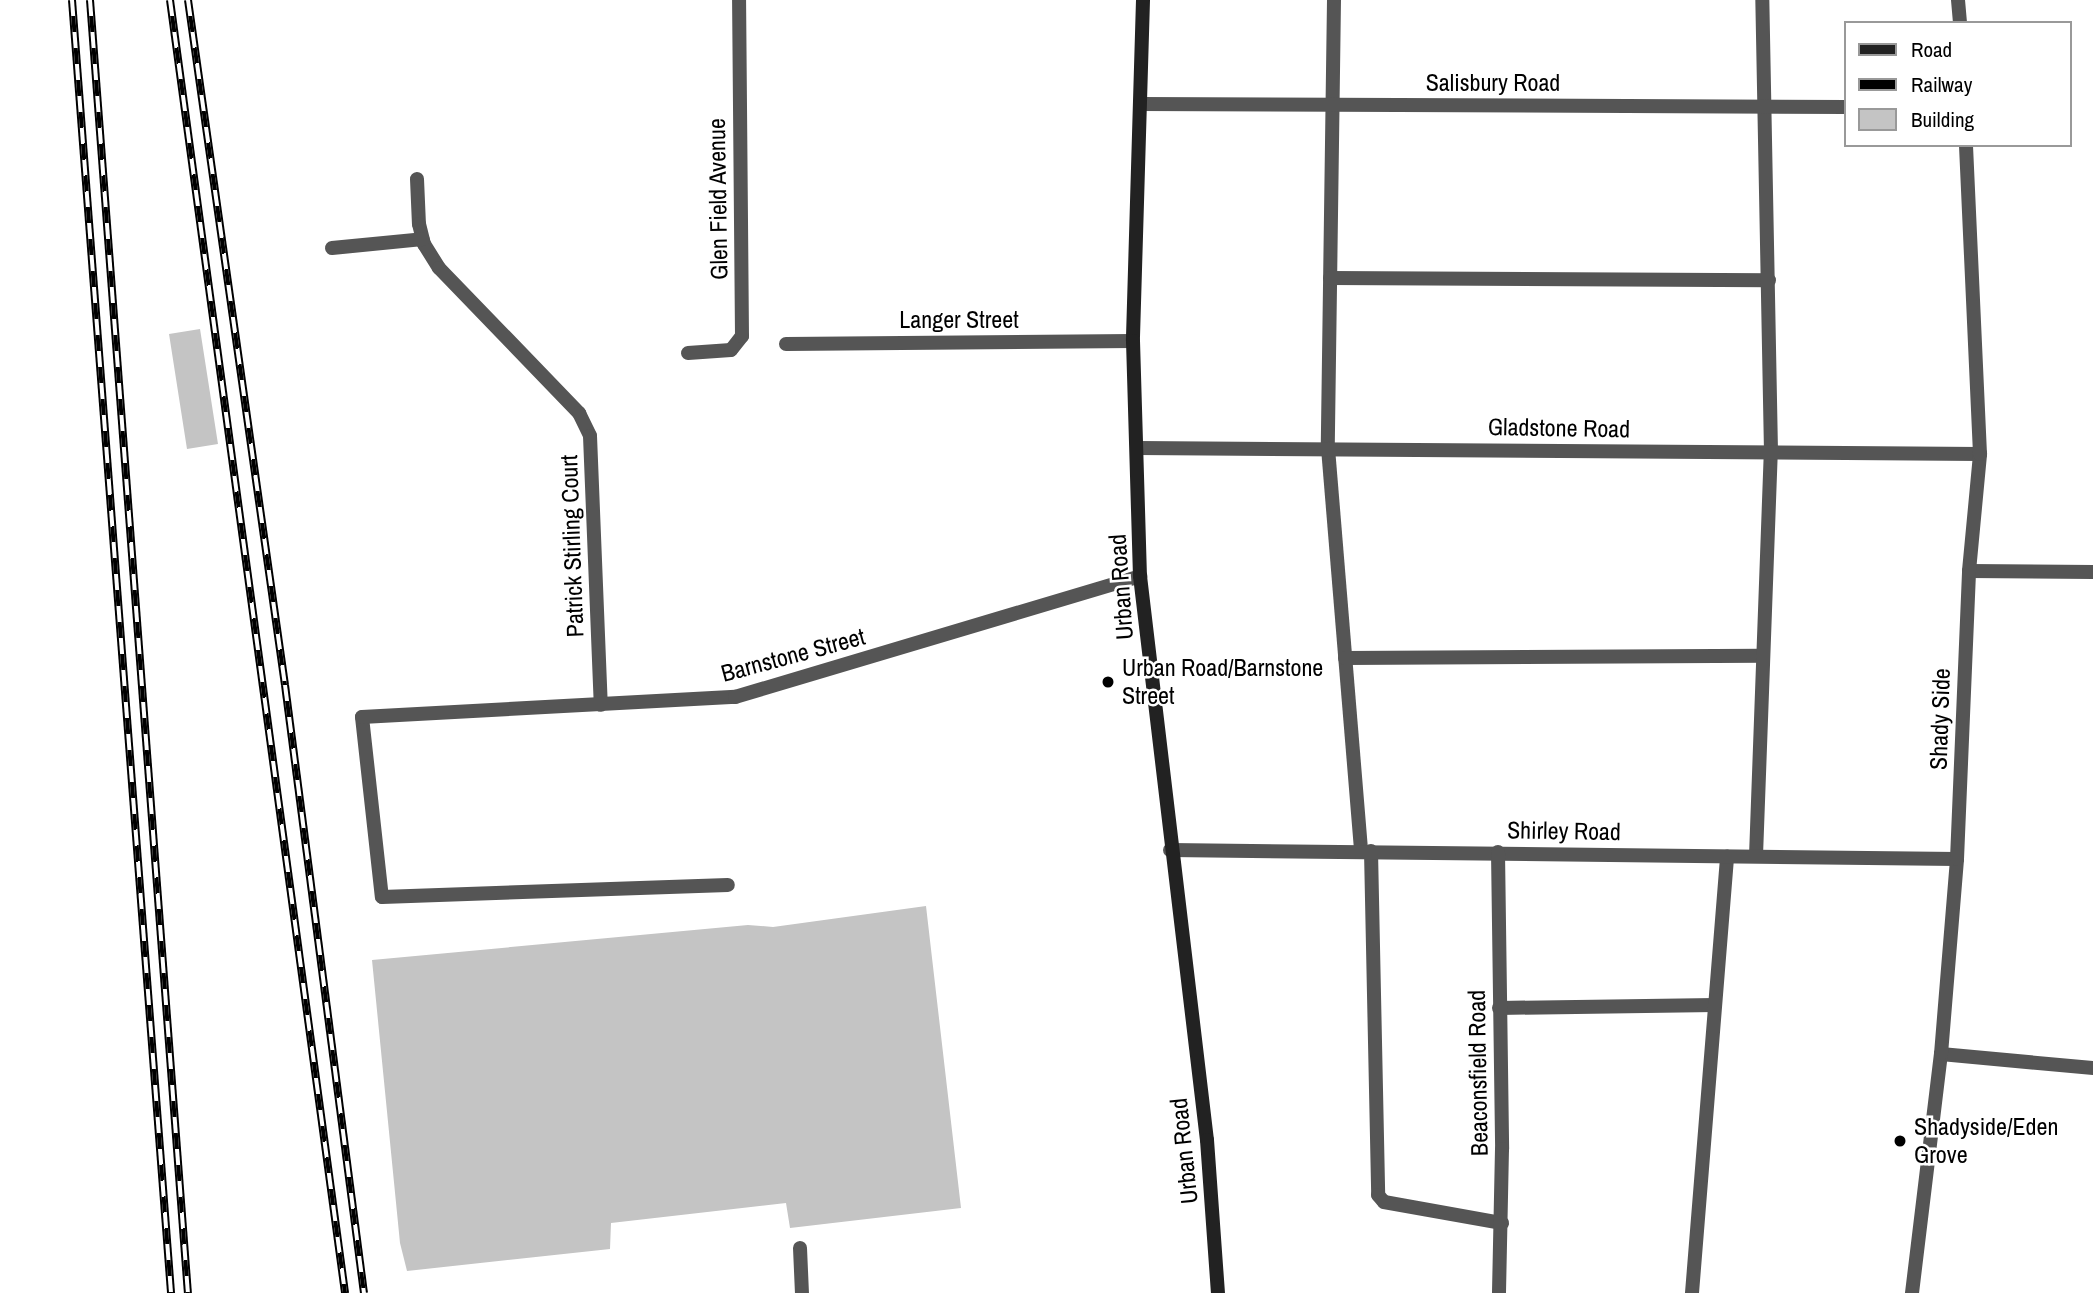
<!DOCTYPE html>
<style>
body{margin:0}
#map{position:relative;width:2093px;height:1293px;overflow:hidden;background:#fff;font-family:"Archivo Narrow",sans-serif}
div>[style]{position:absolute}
.building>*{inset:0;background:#c4c4c4}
.lane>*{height:14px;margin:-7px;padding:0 7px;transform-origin:7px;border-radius:7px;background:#555}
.street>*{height:14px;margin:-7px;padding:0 7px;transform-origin:7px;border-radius:7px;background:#555}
.secondary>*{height:14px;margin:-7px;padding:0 7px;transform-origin:7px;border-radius:7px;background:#222}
.rail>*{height:8px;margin-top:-4px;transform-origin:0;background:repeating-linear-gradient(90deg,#fff 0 16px,#000 0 32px);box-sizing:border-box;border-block:2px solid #000}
.dots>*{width:19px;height:19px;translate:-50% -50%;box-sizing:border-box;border:4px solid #fff;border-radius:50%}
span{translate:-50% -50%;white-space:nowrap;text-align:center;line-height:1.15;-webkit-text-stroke:5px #fff;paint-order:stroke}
.street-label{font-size:24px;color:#000}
.poi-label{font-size:24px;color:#000}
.left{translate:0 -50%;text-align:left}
.legend{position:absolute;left:1844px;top:21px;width:228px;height:126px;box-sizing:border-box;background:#fff;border:2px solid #999;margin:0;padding:9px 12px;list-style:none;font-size:21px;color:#000}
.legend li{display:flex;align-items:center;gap:14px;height:35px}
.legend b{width:35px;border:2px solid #999}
</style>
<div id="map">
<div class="building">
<i style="clip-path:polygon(200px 329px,218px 444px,187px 449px,169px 334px)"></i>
<i style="clip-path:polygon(926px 906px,961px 1208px,790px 1228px,786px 1203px,611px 1223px,610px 1249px,407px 1271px,400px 1243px,372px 960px,748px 925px,773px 927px)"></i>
</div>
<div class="lane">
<i style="left:1334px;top:0;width:448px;rotate:90.8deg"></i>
<i style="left:1328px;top:448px;width:405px;rotate:85.3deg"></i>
<i style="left:1330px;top:278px;width:439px;rotate:0.3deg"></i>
<i style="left:1969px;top:571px;width:124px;rotate:0.5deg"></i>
<i style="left:1345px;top:658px;width:418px;rotate:-0.3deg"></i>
<i style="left:362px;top:717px;width:181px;rotate:83.7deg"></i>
<i style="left:382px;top:897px;width:346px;rotate:-2deg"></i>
<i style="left:1371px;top:851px;width:344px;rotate:88.8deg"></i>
<i style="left:1378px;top:1195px;width:9px;rotate:49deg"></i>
<i style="left:1384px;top:1202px;width:120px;rotate:10.1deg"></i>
<i style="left:1756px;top:856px;width:404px;rotate:-87.9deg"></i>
<i style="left:1771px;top:452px;width:452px;rotate:-91.1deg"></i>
<i style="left:1499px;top:1008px;width:216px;rotate:-0.8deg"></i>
<i style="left:800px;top:1248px;width:45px;rotate:87.5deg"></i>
<i style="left:1692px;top:1293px;width:438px;rotate:-85.4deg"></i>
</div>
<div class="street">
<i style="left:1958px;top:0;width:23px;rotate:85deg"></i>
<i style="left:1140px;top:104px;width:706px;rotate:0.24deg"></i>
<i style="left:417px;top:179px;width:45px;rotate:87.5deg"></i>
<i style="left:419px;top:224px;width:21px;rotate:76deg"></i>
<i style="left:424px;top:244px;width:28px;rotate:58deg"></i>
<i style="left:439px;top:268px;width:202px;rotate:46deg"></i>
<i style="left:579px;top:413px;width:25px;rotate:64deg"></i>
<i style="left:590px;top:436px;width:269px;rotate:87.7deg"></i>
<i style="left:332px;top:248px;width:91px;rotate:-5.6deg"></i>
<i style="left:786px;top:344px;width:347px;rotate:-0.5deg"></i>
<i style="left:688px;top:353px;width:43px;rotate:-4deg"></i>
<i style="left:731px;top:350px;width:18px;rotate:-52deg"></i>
<i style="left:742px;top:336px;width:336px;rotate:-90.5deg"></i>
<i style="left:1138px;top:448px;width:842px;rotate:0.41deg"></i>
<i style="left:362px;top:717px;width:374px;rotate:-3.1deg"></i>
<i style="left:735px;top:697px;width:423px;rotate:-16.6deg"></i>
<i style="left:1170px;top:850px;width:787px;rotate:0.66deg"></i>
<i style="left:1498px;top:852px;width:297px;rotate:89.2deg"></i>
<i style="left:1502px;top:1149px;width:144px;rotate:91.2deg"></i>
<i style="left:1941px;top:1054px;width:153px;rotate:5.3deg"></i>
<i style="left:1912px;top:1293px;width:241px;rotate:-83.1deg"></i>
<i style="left:1941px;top:1054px;width:196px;rotate:-85.3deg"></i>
<i style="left:1957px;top:859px;width:288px;rotate:-87.6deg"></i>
<i style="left:1969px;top:571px;width:118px;rotate:-84.6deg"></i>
<i style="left:1980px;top:454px;width:309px;rotate:-92.6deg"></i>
</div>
<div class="secondary">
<i style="left:1143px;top:0;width:341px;rotate:91.7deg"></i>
<i style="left:1133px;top:341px;width:235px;rotate:88.3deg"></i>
<i style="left:1140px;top:576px;width:568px;rotate:83.23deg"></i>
<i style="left:1207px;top:1140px;width:153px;rotate:85.9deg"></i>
</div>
<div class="rail">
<i style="left:72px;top:0;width:1297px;rotate:85.62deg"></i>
<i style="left:90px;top:0;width:1297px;rotate:85.67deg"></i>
<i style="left:170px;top:0;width:1305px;rotate:82.29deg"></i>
<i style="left:188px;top:0;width:692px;rotate:81.94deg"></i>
<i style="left:285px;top:685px;width:613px;rotate:82.6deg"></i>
</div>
<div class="dots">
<i style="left:1108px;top:682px;background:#000"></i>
<i style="left:1900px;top:1141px;background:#000"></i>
</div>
<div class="street-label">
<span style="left:1493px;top:83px">Salisbury Road</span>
<span style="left:718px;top:199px;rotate:-91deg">Glen Field Avenue</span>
<span style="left:959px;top:320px">Langer Street</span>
<span style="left:1559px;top:428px;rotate:1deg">Gladstone Road</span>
<span style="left:572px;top:546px;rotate:-92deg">Patrick Stirling Court</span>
<span style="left:1121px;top:587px;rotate:-94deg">Urban Road</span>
<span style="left:793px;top:655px;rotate:-15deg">Barnstone Street</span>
<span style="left:1940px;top:719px;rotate:-88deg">Shady Side</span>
<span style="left:1564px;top:831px;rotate:1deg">Shirley Road</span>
<span style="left:1478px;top:1073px;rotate:-91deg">Beaconsfield Road</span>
<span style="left:1184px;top:1151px;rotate:-96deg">Urban Road</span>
</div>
<div class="poi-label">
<span class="left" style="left:1122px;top:682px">Urban Road/Barnstone<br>Street</span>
<span class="left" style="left:1914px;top:1141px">Shadyside/Eden<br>Grove</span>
</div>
<ul class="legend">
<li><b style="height:9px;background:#222"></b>Road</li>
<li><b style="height:9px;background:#000"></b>Railway</li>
<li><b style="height:19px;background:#c4c4c4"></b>Building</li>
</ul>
</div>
